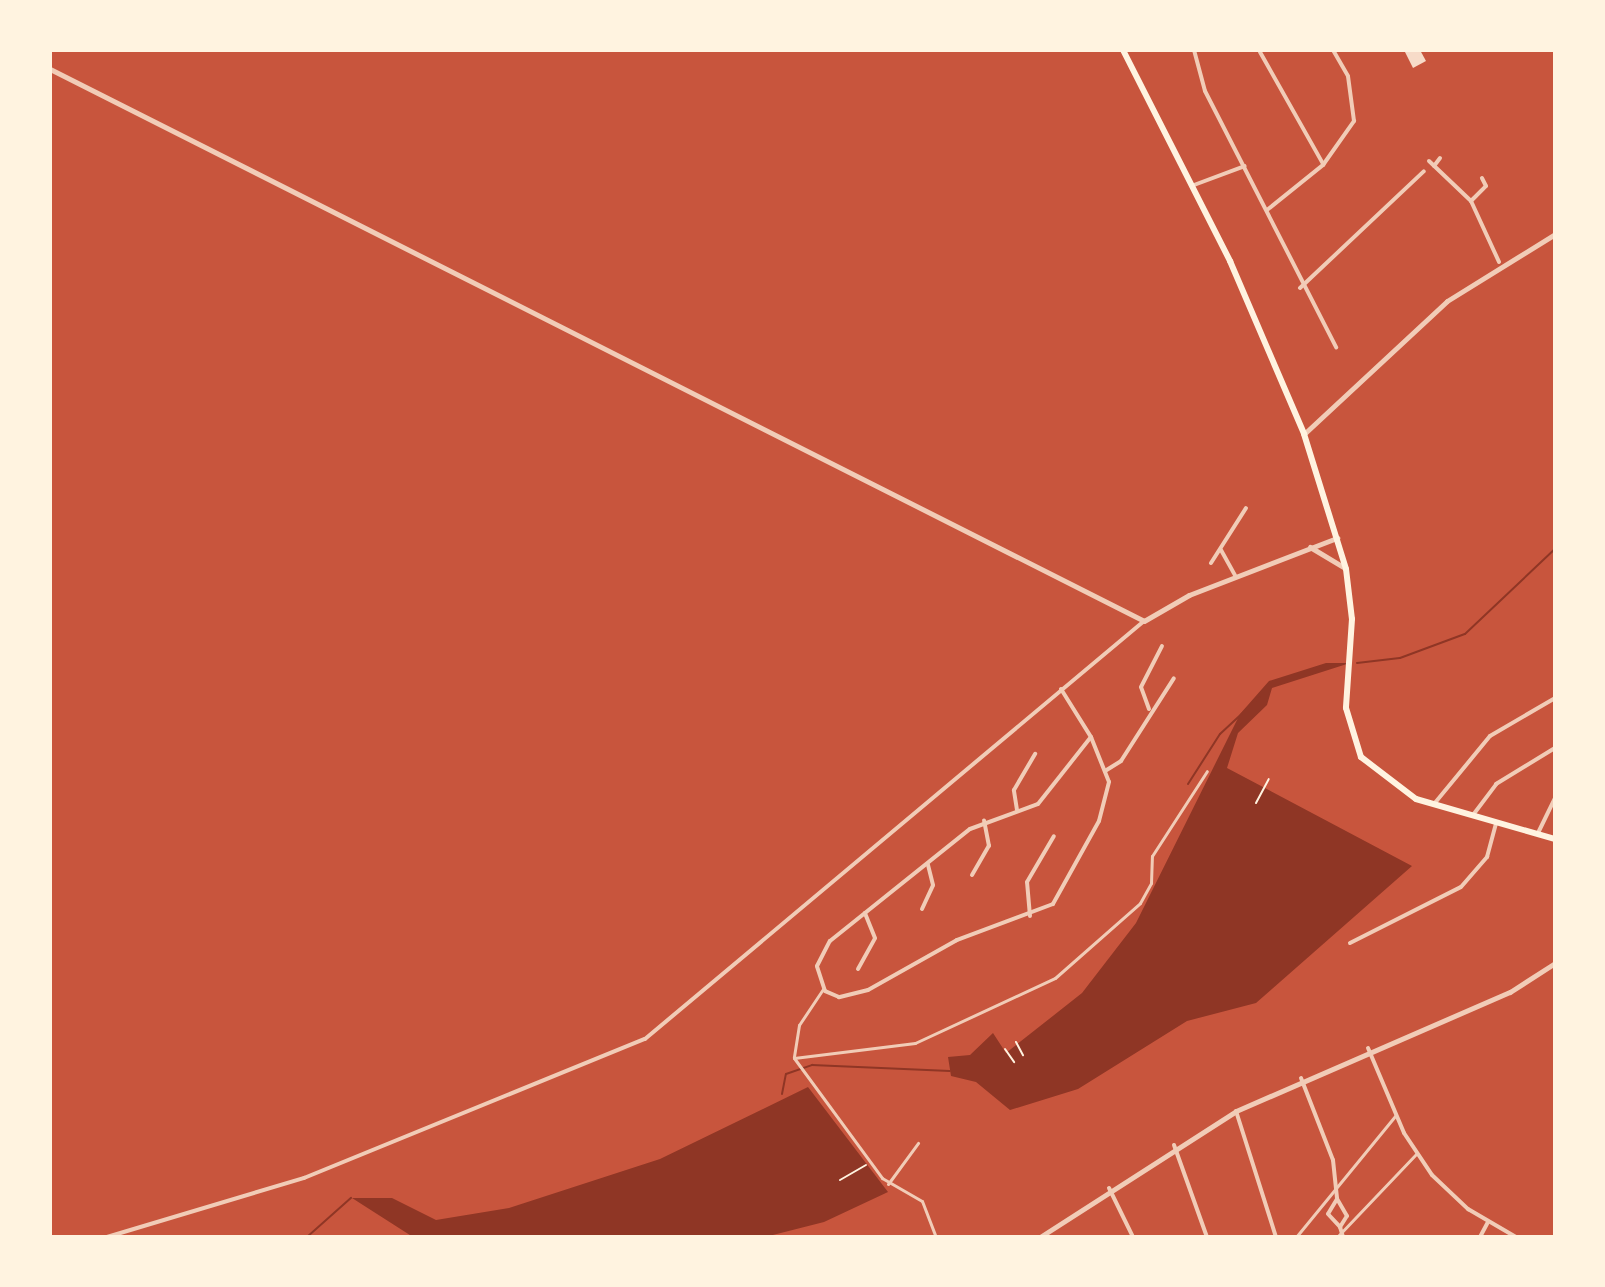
<!DOCTYPE html>
<style>
body{margin:0}
#map{position:relative;width:1605px;height:1287px;overflow:hidden;background:#c8553d;font-family:Arial,sans-serif}
div>[style]{position:absolute}
.water>*{inset:0;background:#8f3625}
.stream>*{height:2px;margin:-1px;padding:0 1px;transform-origin:1px;border-radius:1px;background:#8f3625}
.building>*{inset:0;background:#f7dbc8}
.path>*{height:2px;margin:-1px;padding:0 1px;transform-origin:1px;border-radius:1px;background:#fff3e0}
.pedestrian>*{height:3px;margin:-1.5px;padding:0 1.5px;transform-origin:1.5px;border-radius:1.5px;background:#f1ccb7}
.minor>*{height:4px;margin:-2px;padding:0 2px;transform-origin:2px;border-radius:2px;background:#f1ccb7}
.tertiary>*{height:5px;margin:-2.5px;padding:0 2.5px;transform-origin:2.5px;border-radius:2.5px;background:#f1ccb7}
.secondary>*{height:6px;margin:-3px;padding:0 3px;transform-origin:3px;border-radius:3px;background:#fff3e0}
span{translate:-50% -50%;white-space:nowrap;text-align:center;line-height:1.15;-webkit-text-stroke:6px #fff3e0;paint-order:stroke}
.frame{position:absolute;inset:0;border:52px solid #fff3e0;pointer-events:none}
</style>
<div id="map">
<div class="water">
<i style="clip-path:polygon(1326px 663px,1350px 663px,1272px 688px,1267px 705px,1238px 733px,1227px 768px,1412px 866px,1256px 1003px,1187px 1021px,1078px 1089px,1010px 1110px,976px 1082px,951px 1076px,948px 1057px,970px 1055px,993px 1033px,1006px 1053px,1082px 993px,1136px 923px,1240px 714px,1269px 681px)"></i>
<i style="clip-path:polygon(808px 1087px,888px 1192px,824px 1222px,765px 1237px,413px 1237px,352px 1198px,392px 1198px,436px 1220px,509px 1208px,660px 1159px)"></i>
</div>
<div class="stream">
<i style="left:1357px;top:663px;width:43px;rotate:-6.6deg"></i>
<i style="left:1400px;top:658px;width:69px;rotate:-20.3deg"></i>
<i style="left:1465px;top:634px;width:124px;rotate:-43.4deg"></i>
<i style="left:1188px;top:784px;width:59px;rotate:-57.4deg"></i>
<i style="left:1220px;top:734px;width:54px;rotate:-42.8deg"></i>
<i style="left:782px;top:1094px;width:20px;rotate:-79deg"></i>
<i style="left:786px;top:1074px;width:28px;rotate:-19deg"></i>
<i style="left:812px;top:1065px;width:138px;rotate:2.5deg"></i>
<i style="left:307px;top:1237px;width:59px;rotate:-41.6deg"></i>
</div>
<div class="building">
<i style="clip-path:polygon(1404px 50px,1420px 50px,1426px 61px,1413px 68px)"></i>
</div>
<div class="path">
<i style="left:1256px;top:803px;width:27px;rotate:-62deg"></i>
<i style="left:1016px;top:1042px;width:15px;rotate:62deg"></i>
<i style="left:1005px;top:1049px;width:16px;rotate:55deg"></i>
<i style="left:840px;top:1180px;width:30px;rotate:-30deg"></i>
</div>
<div class="pedestrian">
<i style="left:823px;top:989px;width:43px;rotate:123.7deg"></i>
<i style="left:799px;top:1025px;width:33px;rotate:99deg"></i>
<i style="left:794px;top:1058px;width:149px;rotate:53.7deg"></i>
<i style="left:882px;top:1178px;width:46px;rotate:29.9deg"></i>
<i style="left:922px;top:1201px;width:39px;rotate:69deg"></i>
<i style="left:794px;top:1058px;width:122px;rotate:-7.1deg"></i>
<i style="left:915px;top:1043px;width:154px;rotate:-24.9deg"></i>
<i style="left:1055px;top:978px;width:113px;rotate:-41.4deg"></i>
<i style="left:1140px;top:903px;width:23px;rotate:-61deg"></i>
<i style="left:1151px;top:883px;width:27px;rotate:-88deg"></i>
<i style="left:1152px;top:856px;width:101px;rotate:-57.1deg"></i>
<i style="left:888px;top:1184px;width:51px;rotate:-53.8deg"></i>
<i style="left:1296px;top:1237px;width:158px;rotate:-50.7deg"></i>
<i style="left:1337px;top:1237px;width:116px;rotate:-46.4deg"></i>
</div>
<div class="minor">
<i style="left:1194px;top:50px;width:42px;rotate:75deg"></i>
<i style="left:1205px;top:91px;width:288px;rotate:62.9deg"></i>
<i style="left:1260px;top:52px;width:129px;rotate:60.6deg"></i>
<i style="left:1429px;top:161px;width:58px;rotate:43.6deg"></i>
<i style="left:1471px;top:201px;width:67px;rotate:65.3deg"></i>
<i style="left:1434px;top:166px;width:10px;rotate:-53deg"></i>
<i style="left:1194px;top:185px;width:54px;rotate:-20.4deg"></i>
<i style="left:1471px;top:201px;width:21px;rotate:-45deg"></i>
<i style="left:1486px;top:186px;width:9px;rotate:-117deg"></i>
<i style="left:1267px;top:210px;width:72px;rotate:-38.8deg"></i>
<i style="left:1323px;top:165px;width:54px;rotate:-54.8deg"></i>
<i style="left:1354px;top:121px;width:45px;rotate:-97.6deg"></i>
<i style="left:1348px;top:76px;width:30px;rotate:-120deg"></i>
<i style="left:1300px;top:288px;width:170px;rotate:-43.3deg"></i>
<i style="left:1221px;top:550px;width:29px;rotate:61deg"></i>
<i style="left:1211px;top:563px;width:65px;rotate:-57.5deg"></i>
<i style="left:1061px;top:689px;width:57px;rotate:58deg"></i>
<i style="left:1091px;top:737px;width:48px;rotate:68.2deg"></i>
<i style="left:1109px;top:782px;width:40px;rotate:104.4deg"></i>
<i style="left:1099px;top:821px;width:95px;rotate:119deg"></i>
<i style="left:1053px;top:904px;width:103px;rotate:159.4deg"></i>
<i style="left:957px;top:940px;width:102px;rotate:150.7deg"></i>
<i style="left:868px;top:990px;width:30px;rotate:166deg"></i>
<i style="left:839px;top:997px;width:15px;rotate:-157deg"></i>
<i style="left:825px;top:991px;width:26px;rotate:-108deg"></i>
<i style="left:817px;top:966px;width:28px;rotate:-63deg"></i>
<i style="left:830px;top:941px;width:179px;rotate:-38.7deg"></i>
<i style="left:970px;top:829px;width:72px;rotate:-20.2deg"></i>
<i style="left:1038px;top:804px;width:85px;rotate:-51.7deg"></i>
<i style="left:1149px;top:709px;width:23px;rotate:-110deg"></i>
<i style="left:1141px;top:687px;width:46px;rotate:-62.9deg"></i>
<i style="left:1105px;top:771px;width:19px;rotate:-32deg"></i>
<i style="left:1121px;top:761px;width:98px;rotate:-57.4deg"></i>
<i style="left:1434px;top:804px;width:88px;rotate:-50.5deg"></i>
<i style="left:1490px;top:736px;width:75px;rotate:-30.3deg"></i>
<i style="left:1017px;top:810px;width:20px;rotate:-99deg"></i>
<i style="left:1014px;top:790px;width:42px;rotate:-59.7deg"></i>
<i style="left:1473px;top:815px;width:39px;rotate:-53deg"></i>
<i style="left:1496px;top:784px;width:69px;rotate:-31.4deg"></i>
<i style="left:1538px;top:833px;width:39px;rotate:-64deg"></i>
<i style="left:972px;top:875px;width:34px;rotate:-60deg"></i>
<i style="left:989px;top:846px;width:26px;rotate:-101deg"></i>
<i style="left:922px;top:909px;width:26px;rotate:-65deg"></i>
<i style="left:933px;top:885px;width:21px;rotate:-104deg"></i>
<i style="left:1030px;top:916px;width:34px;rotate:-95deg"></i>
<i style="left:1027px;top:882px;width:53px;rotate:-59.6deg"></i>
<i style="left:1350px;top:943px;width:124px;rotate:-26.8deg"></i>
<i style="left:1461px;top:887px;width:40px;rotate:-49deg"></i>
<i style="left:1487px;top:857px;width:35px;rotate:-75deg"></i>
<i style="left:858px;top:969px;width:35px;rotate:-61deg"></i>
<i style="left:875px;top:938px;width:27px;rotate:-112deg"></i>
<i style="left:1368px;top:1048px;width:92px;rotate:67deg"></i>
<i style="left:1404px;top:1133px;width:50px;rotate:56.3deg"></i>
<i style="left:1432px;top:1175px;width:50px;rotate:43.4deg"></i>
<i style="left:1468px;top:1209px;width:56px;rotate:30.3deg"></i>
<i style="left:1301px;top:1078px;width:88px;rotate:68.7deg"></i>
<i style="left:1333px;top:1160px;width:39px;rotate:84deg"></i>
<i style="left:1337px;top:1199px;width:17px;rotate:121deg"></i>
<i style="left:1328px;top:1214px;width:18px;rotate:47deg"></i>
<i style="left:1340px;top:1227px;width:13px;rotate:-58deg"></i>
<i style="left:1347px;top:1216px;width:20px;rotate:-120deg"></i>
<i style="left:1236px;top:1111px;width:132px;rotate:72.4deg"></i>
<i style="left:1174px;top:1145px;width:98px;rotate:70.3deg"></i>
<i style="left:1109px;top:1188px;width:55px;rotate:63.9deg"></i>
<i style="left:1340px;top:1227px;width:10px;rotate:73deg"></i>
<i style="left:107px;top:1237px;width:206px;rotate:-16.7deg"></i>
<i style="left:304px;top:1178px;width:368px;rotate:-22.2deg"></i>
<i style="left:645px;top:1039px;width:651px;rotate:-39.95deg"></i>
<i style="left:1480px;top:1237px;width:17px;rotate:-62deg"></i>
</div>
<div class="tertiary">
<i style="left:50px;top:69px;width:1225px;rotate:26.77deg"></i>
<i style="left:1144px;top:621px;width:52px;rotate:-30deg"></i>
<i style="left:1189px;top:595px;width:159px;rotate:-21.1deg"></i>
<i style="left:1304px;top:434px;width:195px;rotate:-42.9deg"></i>
<i style="left:1447px;top:301px;width:127px;rotate:-31.8deg"></i>
<i style="left:1310px;top:547px;width:41px;rotate:31deg"></i>
<i style="left:1040px;top:1237px;width:233px;rotate:-32.7deg"></i>
<i style="left:1236px;top:1111px;width:299px;rotate:-23.5deg"></i>
<i style="left:1510px;top:992px;width:54px;rotate:-32.8deg"></i>
</div>
<div class="secondary">
<i style="left:1123px;top:50px;width:237px;rotate:63.1deg"></i>
<i style="left:1230px;top:261px;width:188px;rotate:66.8deg"></i>
<i style="left:1304px;top:434px;width:141px;rotate:72.7deg"></i>
<i style="left:1346px;top:569px;width:50px;rotate:83.2deg"></i>
<i style="left:1352px;top:619px;width:89px;rotate:93.9deg"></i>
<i style="left:1346px;top:708px;width:51px;rotate:73deg"></i>
<i style="left:1361px;top:757px;width:69px;rotate:37.4deg"></i>
<i style="left:1416px;top:799px;width:145px;rotate:16.1deg"></i>
</div>
<div class="frame"></div>
</div>
